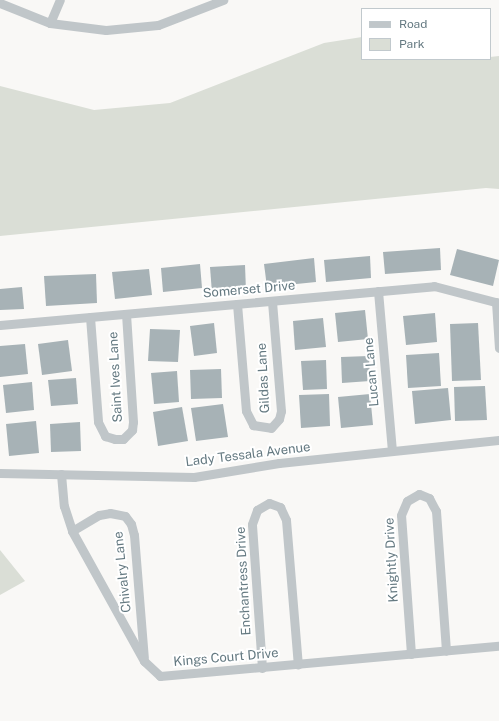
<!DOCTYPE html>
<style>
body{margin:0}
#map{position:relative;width:499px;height:721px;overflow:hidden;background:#f9f8f6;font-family:"Public Sans",sans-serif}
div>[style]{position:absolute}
.green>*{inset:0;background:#daded6}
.building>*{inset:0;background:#a7b2b6}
.street>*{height:9px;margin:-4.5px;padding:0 4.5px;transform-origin:4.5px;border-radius:4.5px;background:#c0c6c9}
span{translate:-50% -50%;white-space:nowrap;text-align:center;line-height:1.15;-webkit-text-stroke:4px #fff;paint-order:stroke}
.street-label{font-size:13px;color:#647981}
.legend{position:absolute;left:361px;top:8px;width:130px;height:52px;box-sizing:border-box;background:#fff;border:1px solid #c1c9cd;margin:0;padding:5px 7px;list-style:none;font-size:12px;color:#647981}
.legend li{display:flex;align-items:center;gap:8px;height:20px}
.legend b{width:20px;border:1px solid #c1c9cd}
</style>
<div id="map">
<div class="green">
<i style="clip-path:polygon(362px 37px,362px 59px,472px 59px,499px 56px,499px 189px,486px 188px,0 236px,0 86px,94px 110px,170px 103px,324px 43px)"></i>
<i style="clip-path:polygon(0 550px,25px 581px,0 595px)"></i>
</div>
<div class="building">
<i style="clip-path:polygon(440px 248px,441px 270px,385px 274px,383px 252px)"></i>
<i style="clip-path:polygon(457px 249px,499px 260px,493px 286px,450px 275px)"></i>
<i style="clip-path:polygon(370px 256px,371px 278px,326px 282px,324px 260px)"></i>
<i style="clip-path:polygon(314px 258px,316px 282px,267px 287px,264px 264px)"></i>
<i style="clip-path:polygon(200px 264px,202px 288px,163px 292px,161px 268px)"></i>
<i style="clip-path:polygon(245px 265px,246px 291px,212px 293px,210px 267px)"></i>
<i style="clip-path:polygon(149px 269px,152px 295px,115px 299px,112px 272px)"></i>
<i style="clip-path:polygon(96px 274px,97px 303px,46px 306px,44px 276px)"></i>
<i style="clip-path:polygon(22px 287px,24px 309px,0 310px,0 289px)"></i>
<i style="clip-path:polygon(365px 310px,368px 339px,338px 342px,335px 313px)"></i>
<i style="clip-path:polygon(435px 313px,437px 342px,406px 345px,403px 316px)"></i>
<i style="clip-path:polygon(323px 318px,326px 347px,295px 350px,293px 321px)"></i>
<i style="clip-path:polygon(214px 323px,217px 353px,194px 356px,190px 326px)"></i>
<i style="clip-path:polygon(478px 323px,481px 380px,452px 381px,450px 324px)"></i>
<i style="clip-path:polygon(150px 329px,180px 330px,178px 362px,148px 361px)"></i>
<i style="clip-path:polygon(68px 340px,72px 371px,42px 375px,38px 344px)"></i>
<i style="clip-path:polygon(25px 344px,28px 374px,0 377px,0 346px)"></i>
<i style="clip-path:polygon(439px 353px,441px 386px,408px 388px,406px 355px)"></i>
<i style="clip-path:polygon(369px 356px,370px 381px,342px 383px,341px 357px)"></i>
<i style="clip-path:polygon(326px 360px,327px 389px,303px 390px,301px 361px)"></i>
<i style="clip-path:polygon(221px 369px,222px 398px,191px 399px,190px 370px)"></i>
<i style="clip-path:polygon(177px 371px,179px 402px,154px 404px,151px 373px)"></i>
<i style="clip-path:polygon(76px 378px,78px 404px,51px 406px,48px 380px)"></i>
<i style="clip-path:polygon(32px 382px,34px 410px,6px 413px,3px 385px)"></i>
<i style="clip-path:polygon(485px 386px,487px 420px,455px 421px,454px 387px)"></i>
<i style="clip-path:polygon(448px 388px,451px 420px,415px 424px,412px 391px)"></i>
<i style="clip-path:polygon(329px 394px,330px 426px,301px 428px,299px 395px)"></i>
<i style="clip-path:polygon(370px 394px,373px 425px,341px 428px,338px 397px)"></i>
<i style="clip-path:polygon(223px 404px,228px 437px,196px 441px,191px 408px)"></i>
<i style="clip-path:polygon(182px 407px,188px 441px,158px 446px,153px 412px)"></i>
<i style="clip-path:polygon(36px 421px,39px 453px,9px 456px,6px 424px)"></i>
<i style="clip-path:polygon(80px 422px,81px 451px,51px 452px,50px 424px)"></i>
</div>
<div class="street">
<i style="left:0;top:3px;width:54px;rotate:21.8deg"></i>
<i style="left:50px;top:23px;width:56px;rotate:7.1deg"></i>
<i style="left:106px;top:30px;width:52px;rotate:-5.5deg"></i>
<i style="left:158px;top:25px;width:70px;rotate:-21deg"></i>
<i style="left:50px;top:23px;width:25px;rotate:-67deg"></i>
<i style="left:378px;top:291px;width:160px;rotate:85deg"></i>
<i style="left:496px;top:302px;width:46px;rotate:86.3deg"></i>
<i style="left:237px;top:304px;width:107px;rotate:85.2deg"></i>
<i style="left:246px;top:411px;width:16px;rotate:63deg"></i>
<i style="left:253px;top:425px;width:18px;rotate:9deg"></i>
<i style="left:271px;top:428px;width:12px;rotate:-48deg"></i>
<i style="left:279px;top:419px;width:8px;rotate:-76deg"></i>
<i style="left:281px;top:411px;width:110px;rotate:-94.7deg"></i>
<i style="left:90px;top:317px;width:105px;rotate:85.6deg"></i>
<i style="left:98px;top:422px;width:16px;rotate:63deg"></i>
<i style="left:105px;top:436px;width:10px;rotate:17deg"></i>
<i style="left:115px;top:439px;width:8px"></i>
<i style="left:123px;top:439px;width:13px;rotate:-45deg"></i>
<i style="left:132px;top:430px;width:8px;rotate:-83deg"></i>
<i style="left:133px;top:422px;width:108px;rotate:-93.7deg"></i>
<i style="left:0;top:325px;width:436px;rotate:-5.1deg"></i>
<i style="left:434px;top:286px;width:67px;rotate:14.7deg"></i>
<i style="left:0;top:473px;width:194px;rotate:1.2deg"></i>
<i style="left:194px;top:477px;width:86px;rotate:-9.4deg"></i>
<i style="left:279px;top:463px;width:221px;rotate:-6deg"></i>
<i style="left:61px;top:474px;width:32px;rotate:85deg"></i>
<i style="left:64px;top:506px;width:26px;rotate:72deg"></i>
<i style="left:72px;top:531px;width:149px;rotate:61deg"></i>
<i style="left:144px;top:661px;width:22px;rotate:43deg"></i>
<i style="left:160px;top:676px;width:340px;rotate:-5.1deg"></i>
<i style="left:72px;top:531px;width:31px;rotate:-31deg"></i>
<i style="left:99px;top:515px;width:11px;rotate:-10deg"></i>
<i style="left:110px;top:513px;width:15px;rotate:11deg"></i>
<i style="left:125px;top:516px;width:10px;rotate:53deg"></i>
<i style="left:131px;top:524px;width:11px;rotate:75deg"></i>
<i style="left:134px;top:535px;width:123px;rotate:85.4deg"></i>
<i style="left:411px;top:654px;width:139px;rotate:-94.1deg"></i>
<i style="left:401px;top:515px;width:15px;rotate:-67deg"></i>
<i style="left:407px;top:501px;width:14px;rotate:-30deg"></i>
<i style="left:419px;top:494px;width:11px;rotate:22deg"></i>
<i style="left:429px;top:498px;width:15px;rotate:62deg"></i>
<i style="left:436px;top:511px;width:140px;rotate:85.9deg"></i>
<i style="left:262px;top:668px;width:144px;rotate:-94deg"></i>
<i style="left:252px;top:524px;width:15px;rotate:-70deg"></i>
<i style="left:257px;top:510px;width:14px;rotate:-30deg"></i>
<i style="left:269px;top:503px;width:12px;rotate:20deg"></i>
<i style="left:280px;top:507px;width:14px;rotate:65deg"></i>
<i style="left:286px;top:520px;width:145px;rotate:85.3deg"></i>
</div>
<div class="street-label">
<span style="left:249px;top:290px;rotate:-5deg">Somerset Drive</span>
<span style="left:372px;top:372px;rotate:-95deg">Lucan Lane</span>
<span style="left:116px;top:377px;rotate:-93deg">Saint Ives Lane</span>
<span style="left:264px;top:378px;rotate:-93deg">Gildas Lane</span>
<span style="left:248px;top:455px;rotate:-7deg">Lady Tessala Avenue</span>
<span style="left:392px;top:560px;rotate:-93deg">Knightly Drive</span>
<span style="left:123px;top:572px;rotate:-96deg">Chivalry Lane</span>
<span style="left:244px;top:581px;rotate:-93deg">Enchantress Drive</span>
<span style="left:226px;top:658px;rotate:-5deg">Kings Court Drive</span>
</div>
<ul class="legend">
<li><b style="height:5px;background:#c0c6c9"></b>Road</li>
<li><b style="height:11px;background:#daded6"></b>Park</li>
</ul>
</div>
